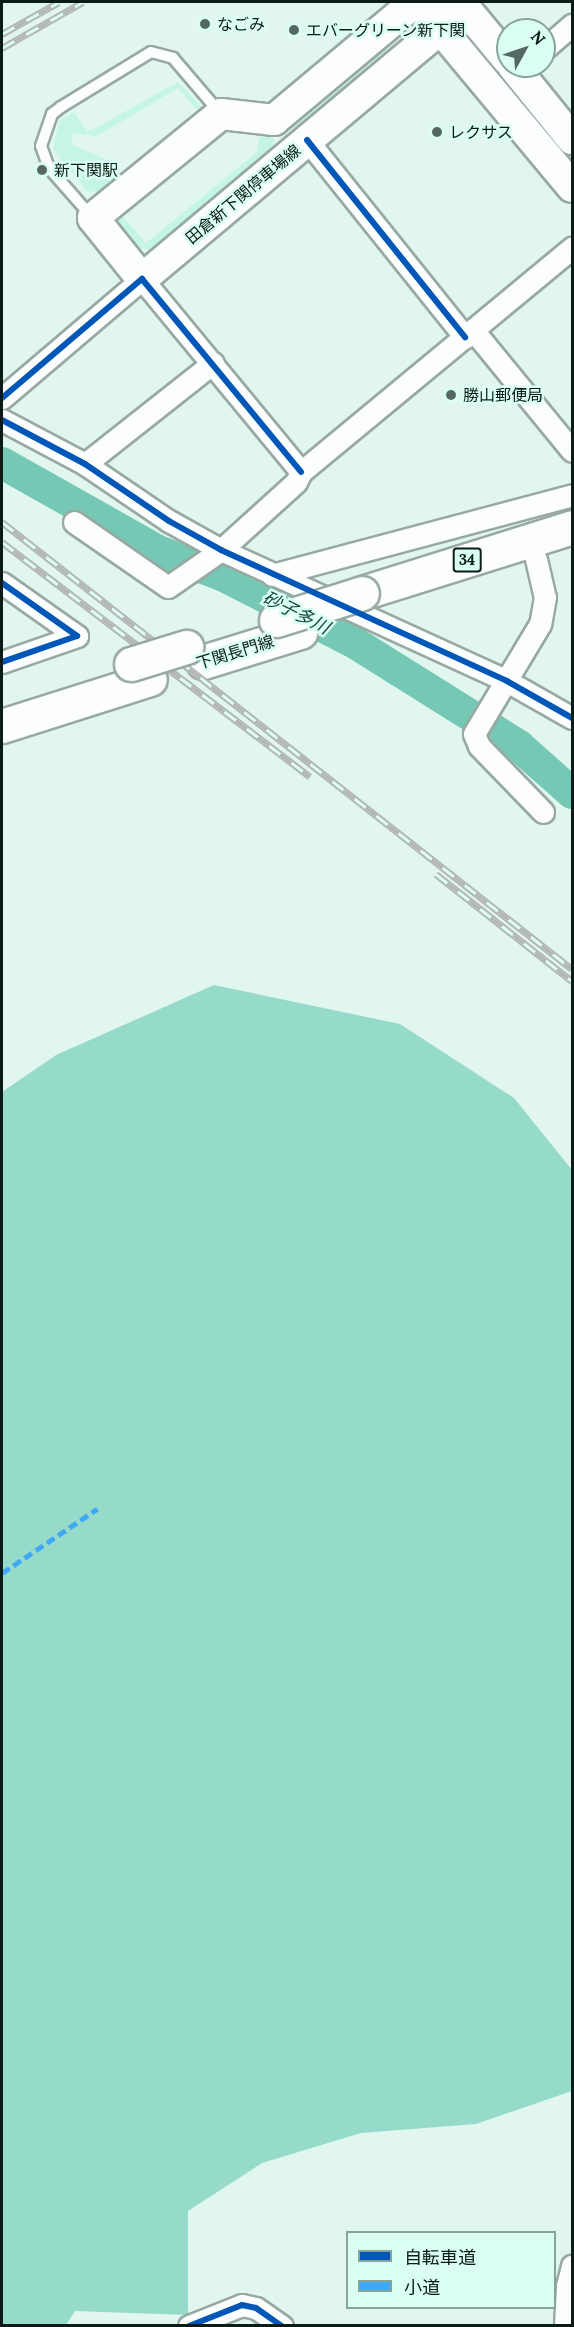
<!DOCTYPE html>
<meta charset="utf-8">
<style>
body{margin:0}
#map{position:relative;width:574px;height:2327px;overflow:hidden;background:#e2f6f0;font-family:Lora,"Noto Sans JP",serif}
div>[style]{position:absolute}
.green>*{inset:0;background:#c5f5e7}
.forest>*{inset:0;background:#96daca}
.river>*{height:32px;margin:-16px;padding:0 16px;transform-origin:16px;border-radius:16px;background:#75c8b4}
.roads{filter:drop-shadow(2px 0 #98a9a4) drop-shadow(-2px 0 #98a9a4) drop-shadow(0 2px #98a9a4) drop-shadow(0 -2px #98a9a4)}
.lane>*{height:10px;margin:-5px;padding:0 5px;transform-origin:5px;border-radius:5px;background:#fbfefd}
.street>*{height:21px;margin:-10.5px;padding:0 10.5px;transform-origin:10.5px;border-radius:10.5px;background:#fbfefd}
.secondary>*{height:30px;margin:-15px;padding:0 15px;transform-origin:15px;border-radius:15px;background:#fbfefd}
.primary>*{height:33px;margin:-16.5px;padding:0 16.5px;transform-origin:16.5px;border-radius:16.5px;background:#fbfefd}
.rail>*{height:7px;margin-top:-3.5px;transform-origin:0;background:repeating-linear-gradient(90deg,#dafef3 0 14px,#b2b6b5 0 28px);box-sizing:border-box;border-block:2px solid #b2b6b5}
.bridges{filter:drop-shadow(2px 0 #98a9a4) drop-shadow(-2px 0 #98a9a4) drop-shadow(0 2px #98a9a4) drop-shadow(0 -2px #98a9a4)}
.primary-bridge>*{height:33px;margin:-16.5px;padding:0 16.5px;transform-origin:16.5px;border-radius:16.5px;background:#fbfefd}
.quiet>*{height:4.5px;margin-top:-2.25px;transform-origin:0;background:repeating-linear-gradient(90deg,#3fa9f5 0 9px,transparent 0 13.5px)}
.cycleway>*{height:6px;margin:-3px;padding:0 3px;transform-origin:3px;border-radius:3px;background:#0057b8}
.dots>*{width:16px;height:16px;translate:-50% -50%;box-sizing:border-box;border:3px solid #dafef3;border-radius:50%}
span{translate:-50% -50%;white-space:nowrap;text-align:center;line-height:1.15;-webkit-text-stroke:5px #dafef3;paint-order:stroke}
.shield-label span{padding:2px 4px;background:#dafef3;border:2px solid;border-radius:4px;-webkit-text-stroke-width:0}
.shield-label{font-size:15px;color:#0b1c18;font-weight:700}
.poi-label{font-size:16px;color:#0b1c18}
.left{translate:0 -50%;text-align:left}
.street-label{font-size:16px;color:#0b1c18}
.water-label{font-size:18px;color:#18473c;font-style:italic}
.frame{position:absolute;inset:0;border:3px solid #0b1c18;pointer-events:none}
.legend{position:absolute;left:346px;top:2231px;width:210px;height:78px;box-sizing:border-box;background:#dafef3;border:2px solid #87a49b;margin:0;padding:8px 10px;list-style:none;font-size:18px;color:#0b1c18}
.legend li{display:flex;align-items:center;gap:12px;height:30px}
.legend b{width:30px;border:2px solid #87a49b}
.north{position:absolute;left:496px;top:18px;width:60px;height:60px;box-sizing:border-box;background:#dafef3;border:2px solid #87a49b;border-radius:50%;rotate:50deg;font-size:16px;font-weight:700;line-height:24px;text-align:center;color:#0b1c18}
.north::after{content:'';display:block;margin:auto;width:21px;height:27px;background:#566864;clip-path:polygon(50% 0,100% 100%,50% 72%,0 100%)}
</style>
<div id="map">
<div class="green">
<i style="clip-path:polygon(387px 49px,390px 56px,297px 131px,294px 129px,294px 122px,381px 50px)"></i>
<i style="clip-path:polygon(178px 82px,202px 107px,197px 110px,178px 88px,97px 136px,73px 133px,71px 144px,107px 160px,119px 175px,98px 192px,87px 191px,53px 149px,59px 121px,74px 112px,87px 131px,92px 130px)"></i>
<i style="clip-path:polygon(270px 136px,274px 139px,275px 150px,152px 250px,137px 248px,114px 220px,116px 209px,146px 243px,257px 152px,259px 137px)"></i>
</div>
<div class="forest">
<i style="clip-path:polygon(214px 985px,400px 1024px,514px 1098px,572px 1170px,572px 2091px,476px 2124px,361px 2133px,262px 2163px,188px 2211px,188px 2315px,75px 2311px,66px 2325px,2px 2325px,2px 1092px,56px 1055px)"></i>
</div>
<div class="river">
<i style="left:2px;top:463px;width:179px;rotate:29.4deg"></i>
<i style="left:158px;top:551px;width:68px;rotate:20.6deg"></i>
<i style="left:222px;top:575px;width:149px;rotate:27.1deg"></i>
<i style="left:355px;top:643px;width:194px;rotate:32.1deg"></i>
<i style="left:519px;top:746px;width:71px;rotate:41.6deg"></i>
</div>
<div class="roads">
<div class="lane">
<i style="left:91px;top:216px;width:64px;rotate:-131.2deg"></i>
<i style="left:49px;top:168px;width:23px;rotate:-110deg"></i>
<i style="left:41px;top:146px;width:34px;rotate:-71deg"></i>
<i style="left:52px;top:114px;width:11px;rotate:-38deg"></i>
<i style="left:61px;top:107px;width:105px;rotate:-31.4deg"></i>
<i style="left:151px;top:52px;width:23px;rotate:15deg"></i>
<i style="left:173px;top:58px;width:72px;rotate:49.5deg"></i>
</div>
<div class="street">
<i style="left:544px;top:49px;width:37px;rotate:-41deg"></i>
<i style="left:307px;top:140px;width:253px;rotate:51.3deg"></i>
<i style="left:473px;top:330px;width:156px;rotate:50.7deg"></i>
<i style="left:2px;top:398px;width:184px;rotate:-40.4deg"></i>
<i style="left:142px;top:279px;width:250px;rotate:50.5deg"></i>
<i style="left:2px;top:420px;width:94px;rotate:27.9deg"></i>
<i style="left:85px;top:464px;width:102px;rotate:34.2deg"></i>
<i style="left:169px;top:521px;width:60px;rotate:29.1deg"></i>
<i style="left:221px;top:550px;width:315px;rotate:24.6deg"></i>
<i style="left:507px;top:681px;width:75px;rotate:29.6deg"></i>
<i style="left:85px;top:464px;width:163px;rotate:-38.3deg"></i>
<i style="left:74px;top:522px;width:114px;rotate:34.7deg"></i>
<i style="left:168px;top:587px;width:65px;rotate:-34.9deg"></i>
<i style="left:221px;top:550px;width:101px;rotate:-42.2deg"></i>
<i style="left:296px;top:482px;width:11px;rotate:-63deg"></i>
<i style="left:301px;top:472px;width:352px;rotate:-39.6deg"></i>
<i style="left:536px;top:559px;width:39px;rotate:77deg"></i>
<i style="left:545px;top:597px;width:27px;rotate:100deg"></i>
<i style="left:540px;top:624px;width:128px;rotate:121deg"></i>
<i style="left:474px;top:734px;width:13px;rotate:67deg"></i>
<i style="left:479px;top:746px;width:92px;rotate:45.9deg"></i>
<i style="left:272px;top:575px;width:310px;rotate:-14.9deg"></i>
<i style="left:2px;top:583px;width:92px;rotate:35.2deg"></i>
<i style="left:77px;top:636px;width:79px;rotate:160.9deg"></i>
<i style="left:189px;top:2326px;width:57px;rotate:-21.6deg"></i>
<i style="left:242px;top:2305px;width:14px;rotate:12deg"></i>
<i style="left:256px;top:2308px;width:32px;rotate:35deg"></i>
<i style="left:565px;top:2326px;width:40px;rotate:-87.1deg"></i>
<i style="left:567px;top:2286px;width:21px;rotate:-76deg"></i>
</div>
<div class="secondary">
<i style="left:415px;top:2px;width:184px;rotate:140.1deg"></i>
<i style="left:274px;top:120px;width:53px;rotate:-173.5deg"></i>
<i style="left:221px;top:114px;width:165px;rotate:140.9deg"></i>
<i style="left:93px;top:218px;width:78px;rotate:51.2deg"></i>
<i style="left:142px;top:279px;width:389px;rotate:-40deg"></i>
<i style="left:440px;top:29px;width:30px;rotate:-66deg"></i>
<i style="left:460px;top:2px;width:75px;rotate:50.4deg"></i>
<i style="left:428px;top:14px;width:225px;rotate:50.2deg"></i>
<i style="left:513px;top:66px;width:94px;rotate:51.1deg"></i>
</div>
<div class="primary">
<i style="left:362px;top:593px;width:220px;rotate:-17.4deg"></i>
<i style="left:203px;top:662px;width:102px;rotate:-17.2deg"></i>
<i style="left:2px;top:726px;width:155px;rotate:-17.6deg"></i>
</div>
</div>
<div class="rail">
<i style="left:2px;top:34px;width:65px;rotate:-29.3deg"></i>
<i style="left:2px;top:48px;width:93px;rotate:-29.6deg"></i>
<i style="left:2px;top:522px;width:724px;rotate:38.1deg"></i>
<i style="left:2px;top:542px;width:387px;rotate:37.3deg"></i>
<i style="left:436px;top:874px;width:173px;rotate:38.2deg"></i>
</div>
<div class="bridges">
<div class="primary-bridge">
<i style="left:276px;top:620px;width:90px;rotate:-17.4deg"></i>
<i style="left:131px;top:664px;width:58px;rotate:-17.2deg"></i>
</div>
</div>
<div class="quiet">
<i style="left:2px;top:1573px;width:115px;rotate:-34deg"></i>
</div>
<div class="cycleway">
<i style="left:307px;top:140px;width:253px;rotate:51.3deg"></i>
<i style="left:2px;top:398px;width:184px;rotate:-40.4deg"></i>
<i style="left:142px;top:279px;width:250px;rotate:50.5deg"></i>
<i style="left:2px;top:420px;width:94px;rotate:27.9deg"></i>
<i style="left:85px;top:464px;width:102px;rotate:34.2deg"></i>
<i style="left:169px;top:521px;width:60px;rotate:29.1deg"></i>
<i style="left:221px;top:550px;width:315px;rotate:24.6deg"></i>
<i style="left:507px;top:681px;width:75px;rotate:29.6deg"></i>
<i style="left:2px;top:583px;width:92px;rotate:35.2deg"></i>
<i style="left:77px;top:636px;width:79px;rotate:160.9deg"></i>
<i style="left:189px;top:2326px;width:57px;rotate:-21.6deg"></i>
<i style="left:242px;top:2305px;width:14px;rotate:12deg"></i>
<i style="left:256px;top:2308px;width:32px;rotate:35deg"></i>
</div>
<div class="dots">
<i style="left:205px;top:24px;background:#566864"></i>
<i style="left:294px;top:30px;background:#566864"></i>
<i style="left:437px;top:132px;background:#566864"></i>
<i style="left:42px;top:170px;background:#566864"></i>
<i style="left:451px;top:395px;background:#566864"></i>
</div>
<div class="shield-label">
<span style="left:467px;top:560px">34</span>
</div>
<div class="poi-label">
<span class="left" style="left:217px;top:24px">なごみ</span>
<span class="left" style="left:306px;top:30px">エバーグリーン新下関</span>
<span class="left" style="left:449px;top:132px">レクサス</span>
<span class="left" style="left:54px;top:170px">新下関駅</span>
<span class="left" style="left:463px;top:395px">勝山郵便局</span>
</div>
<div class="street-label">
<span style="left:243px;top:194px;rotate:-40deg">田倉新下関停車場線</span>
<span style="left:235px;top:652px;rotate:-17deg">下関長門線</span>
</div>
<div class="water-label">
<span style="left:296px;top:613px;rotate:27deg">砂子多川</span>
</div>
<div class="frame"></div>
<ul class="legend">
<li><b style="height:8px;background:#0057b8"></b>自転車道</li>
<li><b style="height:8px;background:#3fa9f5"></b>小道</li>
</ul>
<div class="north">N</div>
</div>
